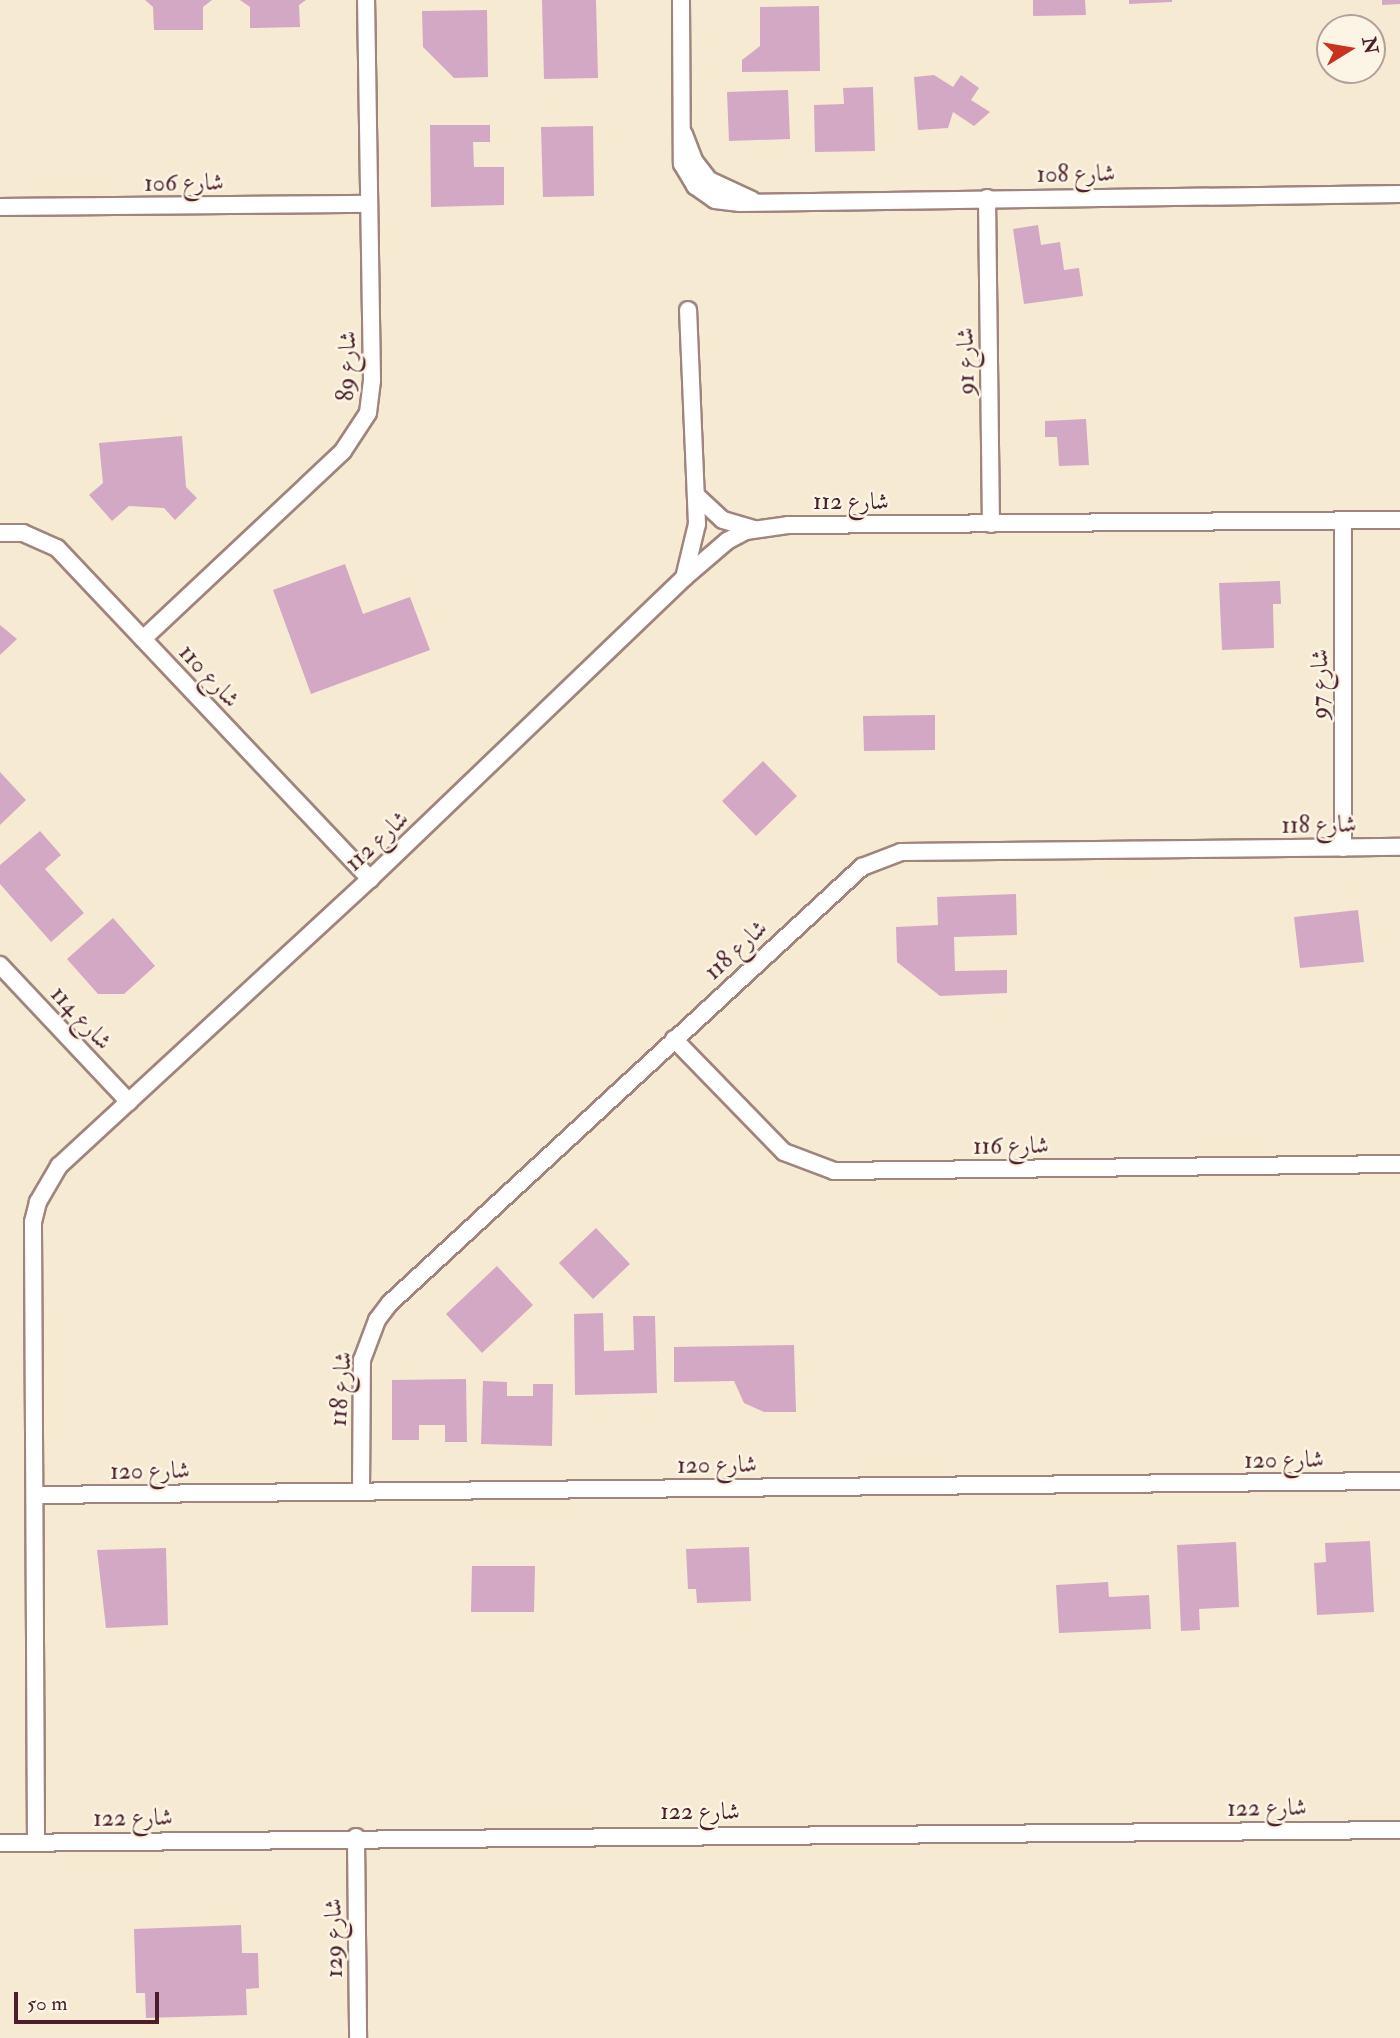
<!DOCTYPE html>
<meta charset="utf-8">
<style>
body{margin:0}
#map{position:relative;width:1400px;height:2038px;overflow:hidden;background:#f6ead2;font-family:"IM FELL Double Pica",Amiri,serif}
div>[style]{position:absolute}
.building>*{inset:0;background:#d3a8c5}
.roads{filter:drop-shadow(2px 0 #a0847e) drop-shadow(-2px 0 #a0847e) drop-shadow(0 2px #a0847e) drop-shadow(0 -2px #a0847e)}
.minor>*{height:16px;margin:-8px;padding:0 8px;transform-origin:8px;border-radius:8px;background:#fff}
span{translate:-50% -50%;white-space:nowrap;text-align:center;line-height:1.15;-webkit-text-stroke:5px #fcf5e5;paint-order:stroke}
.street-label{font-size:24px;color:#4a1f2b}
.north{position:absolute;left:1316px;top:14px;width:70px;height:70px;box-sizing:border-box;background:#fcf5e5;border:2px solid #b59f9b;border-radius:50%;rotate:79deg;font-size:19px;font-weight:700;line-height:28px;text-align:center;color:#4a1f2b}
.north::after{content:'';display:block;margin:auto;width:24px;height:32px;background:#c8321e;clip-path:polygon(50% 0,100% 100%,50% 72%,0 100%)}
.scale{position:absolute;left:14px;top:1992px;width:145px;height:32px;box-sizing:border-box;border:4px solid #4a1f2b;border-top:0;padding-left:9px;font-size:21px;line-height:24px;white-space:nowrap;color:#4a1f2b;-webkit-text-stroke:5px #fcf5e5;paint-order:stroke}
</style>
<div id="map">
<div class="building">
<i style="clip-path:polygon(145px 0,212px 0,203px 7px,203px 30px,154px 30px,153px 7px)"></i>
<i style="clip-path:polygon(240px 0,306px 0,299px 5px,300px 27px,250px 28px,250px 7px)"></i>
<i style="clip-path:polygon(542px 0,596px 0,598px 78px,544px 79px)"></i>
<i style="clip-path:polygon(1033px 0,1085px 0,1086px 15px,1033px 16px)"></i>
<i style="clip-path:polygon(1129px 0,1172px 0,1172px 2px,1129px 4px)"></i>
<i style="clip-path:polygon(1382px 0,1400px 0,1400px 4px,1382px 5px)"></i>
<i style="clip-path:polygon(819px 6px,820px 71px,742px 72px,742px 60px,760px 46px,760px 7px)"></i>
<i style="clip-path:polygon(487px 10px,488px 77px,454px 78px,423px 47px,422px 11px)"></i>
<i style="clip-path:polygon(934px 75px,953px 87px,961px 75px,979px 88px,971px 100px,990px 112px,974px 126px,953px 112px,948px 128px,918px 130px,914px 77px)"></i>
<i style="clip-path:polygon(873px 87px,875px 151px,815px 152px,814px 105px,844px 104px,843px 88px)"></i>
<i style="clip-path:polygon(788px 90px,790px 139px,729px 141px,727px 92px)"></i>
<i style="clip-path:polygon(430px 125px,490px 125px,490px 142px,473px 142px,474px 167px,504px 167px,504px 205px,431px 207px)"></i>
<i style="clip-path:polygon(593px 126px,594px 196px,543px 197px,541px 127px)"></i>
<i style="clip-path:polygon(1038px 225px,1041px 245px,1060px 242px,1064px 270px,1079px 268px,1083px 296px,1024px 304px,1013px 229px)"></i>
<i style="clip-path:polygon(1086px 419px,1089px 465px,1059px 466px,1057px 437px,1045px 437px,1045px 421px)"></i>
<i style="clip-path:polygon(182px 436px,186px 487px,197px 498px,175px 520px,164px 508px,129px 506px,112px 521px,89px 495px,103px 483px,99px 443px)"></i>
<i style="clip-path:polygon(345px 564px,363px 614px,410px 597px,430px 650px,311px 694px,273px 590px)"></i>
<i style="clip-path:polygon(1280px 581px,1281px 604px,1273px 604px,1274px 648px,1222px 650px,1219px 583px)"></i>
<i style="clip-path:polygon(0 625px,17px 639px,0 655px)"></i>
<i style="clip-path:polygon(935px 715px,935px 750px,864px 751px,863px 716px)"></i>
<i style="clip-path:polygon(763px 761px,797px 796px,756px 836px,722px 801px)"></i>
<i style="clip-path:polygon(0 772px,26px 800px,0 825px)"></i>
<i style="clip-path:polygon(40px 831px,61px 855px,45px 869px,84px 913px,51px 942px,0 884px,0 865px)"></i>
<i style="clip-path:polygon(1016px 894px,1017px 935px,954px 937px,955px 971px,1007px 970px,1007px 993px,940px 996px,897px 962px,896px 927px,938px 925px,937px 897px)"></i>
<i style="clip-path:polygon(1358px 910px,1364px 962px,1300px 968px,1294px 917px)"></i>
<i style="clip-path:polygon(113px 918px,155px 966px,124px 994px,98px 994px,67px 959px)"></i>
<i style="clip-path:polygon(596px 1228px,630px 1264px,593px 1299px,559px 1263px)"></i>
<i style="clip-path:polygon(497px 1266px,533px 1305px,482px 1353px,446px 1314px)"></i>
<i style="clip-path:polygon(603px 1313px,604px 1351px,634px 1350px,633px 1316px,655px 1316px,657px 1393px,575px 1395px,574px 1314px)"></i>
<i style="clip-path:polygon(794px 1345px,796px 1412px,764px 1412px,744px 1403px,734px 1381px,674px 1382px,674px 1347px)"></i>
<i style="clip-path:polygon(466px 1379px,467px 1442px,445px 1442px,445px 1425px,419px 1425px,419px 1440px,392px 1440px,392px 1380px)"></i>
<i style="clip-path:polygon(483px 1381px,507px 1382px,507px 1396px,533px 1396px,533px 1384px,553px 1384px,552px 1446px,481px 1444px)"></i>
<i style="clip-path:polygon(1370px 1541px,1374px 1612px,1317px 1615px,1314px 1563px,1326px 1562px,1325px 1543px)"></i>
<i style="clip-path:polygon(1236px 1542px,1239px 1607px,1199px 1609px,1200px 1630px,1181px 1631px,1177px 1545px)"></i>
<i style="clip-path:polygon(749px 1547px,751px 1601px,697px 1603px,696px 1589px,688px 1589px,686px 1549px)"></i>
<i style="clip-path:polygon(166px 1548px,168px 1625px,106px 1628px,97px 1550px)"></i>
<i style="clip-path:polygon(472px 1566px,535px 1566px,534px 1612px,471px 1612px)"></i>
<i style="clip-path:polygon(1108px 1582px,1109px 1597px,1149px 1595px,1151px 1629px,1059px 1633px,1056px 1585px)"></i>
<i style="clip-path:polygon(241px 1925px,242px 1953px,258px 1953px,259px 1988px,246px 1989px,247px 2015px,146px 2018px,145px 1993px,136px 1993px,134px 1929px)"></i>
</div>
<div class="roads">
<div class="minor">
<i style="left:681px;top:0;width:164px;rotate:89.7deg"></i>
<i style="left:682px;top:164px;width:26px;rotate:59deg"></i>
<i style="left:695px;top:186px;width:24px;rotate:35deg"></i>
<i style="left:715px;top:200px;width:25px;rotate:7deg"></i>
<i style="left:740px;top:203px;width:660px;rotate:-0.78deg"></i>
<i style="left:684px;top:134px;width:30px;rotate:69deg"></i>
<i style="left:695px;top:162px;width:23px;rotate:52deg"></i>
<i style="left:709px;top:180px;width:47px;rotate:24.9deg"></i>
<i style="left:987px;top:198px;width:326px;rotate:89.3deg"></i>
<i style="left:0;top:207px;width:369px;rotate:-0.5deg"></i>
<i style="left:697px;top:496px;width:35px;rotate:43deg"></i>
<i style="left:723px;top:520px;width:32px;rotate:16deg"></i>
<i style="left:1343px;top:520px;width:328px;rotate:90deg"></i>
<i style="left:0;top:533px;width:23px"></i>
<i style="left:23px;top:533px;width:37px;rotate:24deg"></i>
<i style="left:57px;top:548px;width:456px;rotate:46.6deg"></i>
<i style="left:684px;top:578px;width:56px;rotate:-76.5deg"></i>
<i style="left:697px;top:524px;width:214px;rotate:-92.4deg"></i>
<i style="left:143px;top:639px;width:274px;rotate:-43.2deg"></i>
<i style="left:343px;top:451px;width:45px;rotate:-56.7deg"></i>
<i style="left:368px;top:413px;width:33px;rotate:-83deg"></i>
<i style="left:372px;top:380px;width:380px;rotate:-90.9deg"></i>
<i style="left:0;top:965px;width:188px;rotate:46.7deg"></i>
<i style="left:674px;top:1039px;width:158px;rotate:45.8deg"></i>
<i style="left:784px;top:1152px;width:53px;rotate:20.8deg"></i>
<i style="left:834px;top:1171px;width:566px;rotate:-0.71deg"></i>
<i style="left:361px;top:1492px;width:132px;rotate:-89.6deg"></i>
<i style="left:362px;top:1360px;width:43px;rotate:-69.4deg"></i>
<i style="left:377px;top:1320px;width:21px;rotate:-53deg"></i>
<i style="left:390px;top:1303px;width:643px;rotate:-42.73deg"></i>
<i style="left:862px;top:867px;width:42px;rotate:-21deg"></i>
<i style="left:901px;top:852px;width:499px;rotate:-0.6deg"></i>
<i style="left:35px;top:1495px;width:1365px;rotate:-0.59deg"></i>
<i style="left:356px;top:1837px;width:201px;rotate:89.4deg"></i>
<i style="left:36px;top:1842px;width:620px;rotate:-90.28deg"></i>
<i style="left:33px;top:1222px;width:21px;rotate:-76deg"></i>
<i style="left:38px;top:1202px;width:42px;rotate:-59.7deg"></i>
<i style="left:59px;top:1166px;width:423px;rotate:-42.7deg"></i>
<i style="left:370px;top:879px;width:435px;rotate:-43.8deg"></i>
<i style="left:684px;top:578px;width:57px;rotate:-40.7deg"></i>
<i style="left:727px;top:541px;width:21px;rotate:-28deg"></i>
<i style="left:746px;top:531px;width:42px;rotate:-8.1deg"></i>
<i style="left:788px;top:525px;width:612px;rotate:-0.47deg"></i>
<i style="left:0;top:1843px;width:1400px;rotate:-0.53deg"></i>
</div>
</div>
<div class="street-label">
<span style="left:1076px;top:174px;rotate:-1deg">شارع 108</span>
<span style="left:184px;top:183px;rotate:-1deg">شارع 106</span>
<span style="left:966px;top:361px;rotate:-91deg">شارع 91</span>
<span style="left:347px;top:366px;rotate:-88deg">شارع 89</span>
<span style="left:851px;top:502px">شارع 112</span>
<span style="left:209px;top:676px;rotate:47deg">شارع 110</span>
<span style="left:1320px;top:684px;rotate:-90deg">شارع 97</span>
<span style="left:1319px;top:825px;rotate:-1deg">شارع 118</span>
<span style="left:377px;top:841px;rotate:-43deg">شارع 112</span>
<span style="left:736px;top:950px;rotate:-43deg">شارع 118</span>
<span style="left:81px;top:1018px;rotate:47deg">شارع 114</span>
<span style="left:1011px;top:1146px;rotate:-1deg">شارع 116</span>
<span style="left:341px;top:1389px;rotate:-86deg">شارع 118</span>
<span style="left:1284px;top:1460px;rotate:-1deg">شارع 120</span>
<span style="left:717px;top:1465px;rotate:-1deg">شارع 120</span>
<span style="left:150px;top:1471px;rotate:-1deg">شارع 120</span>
<span style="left:1267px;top:1808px;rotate:-1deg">شارع 122</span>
<span style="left:700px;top:1812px">شارع 122</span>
<span style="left:133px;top:1818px;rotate:-1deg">شارع 122</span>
<span style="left:334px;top:1938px;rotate:-91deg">شارع 129</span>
</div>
<div class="north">N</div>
<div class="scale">50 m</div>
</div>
